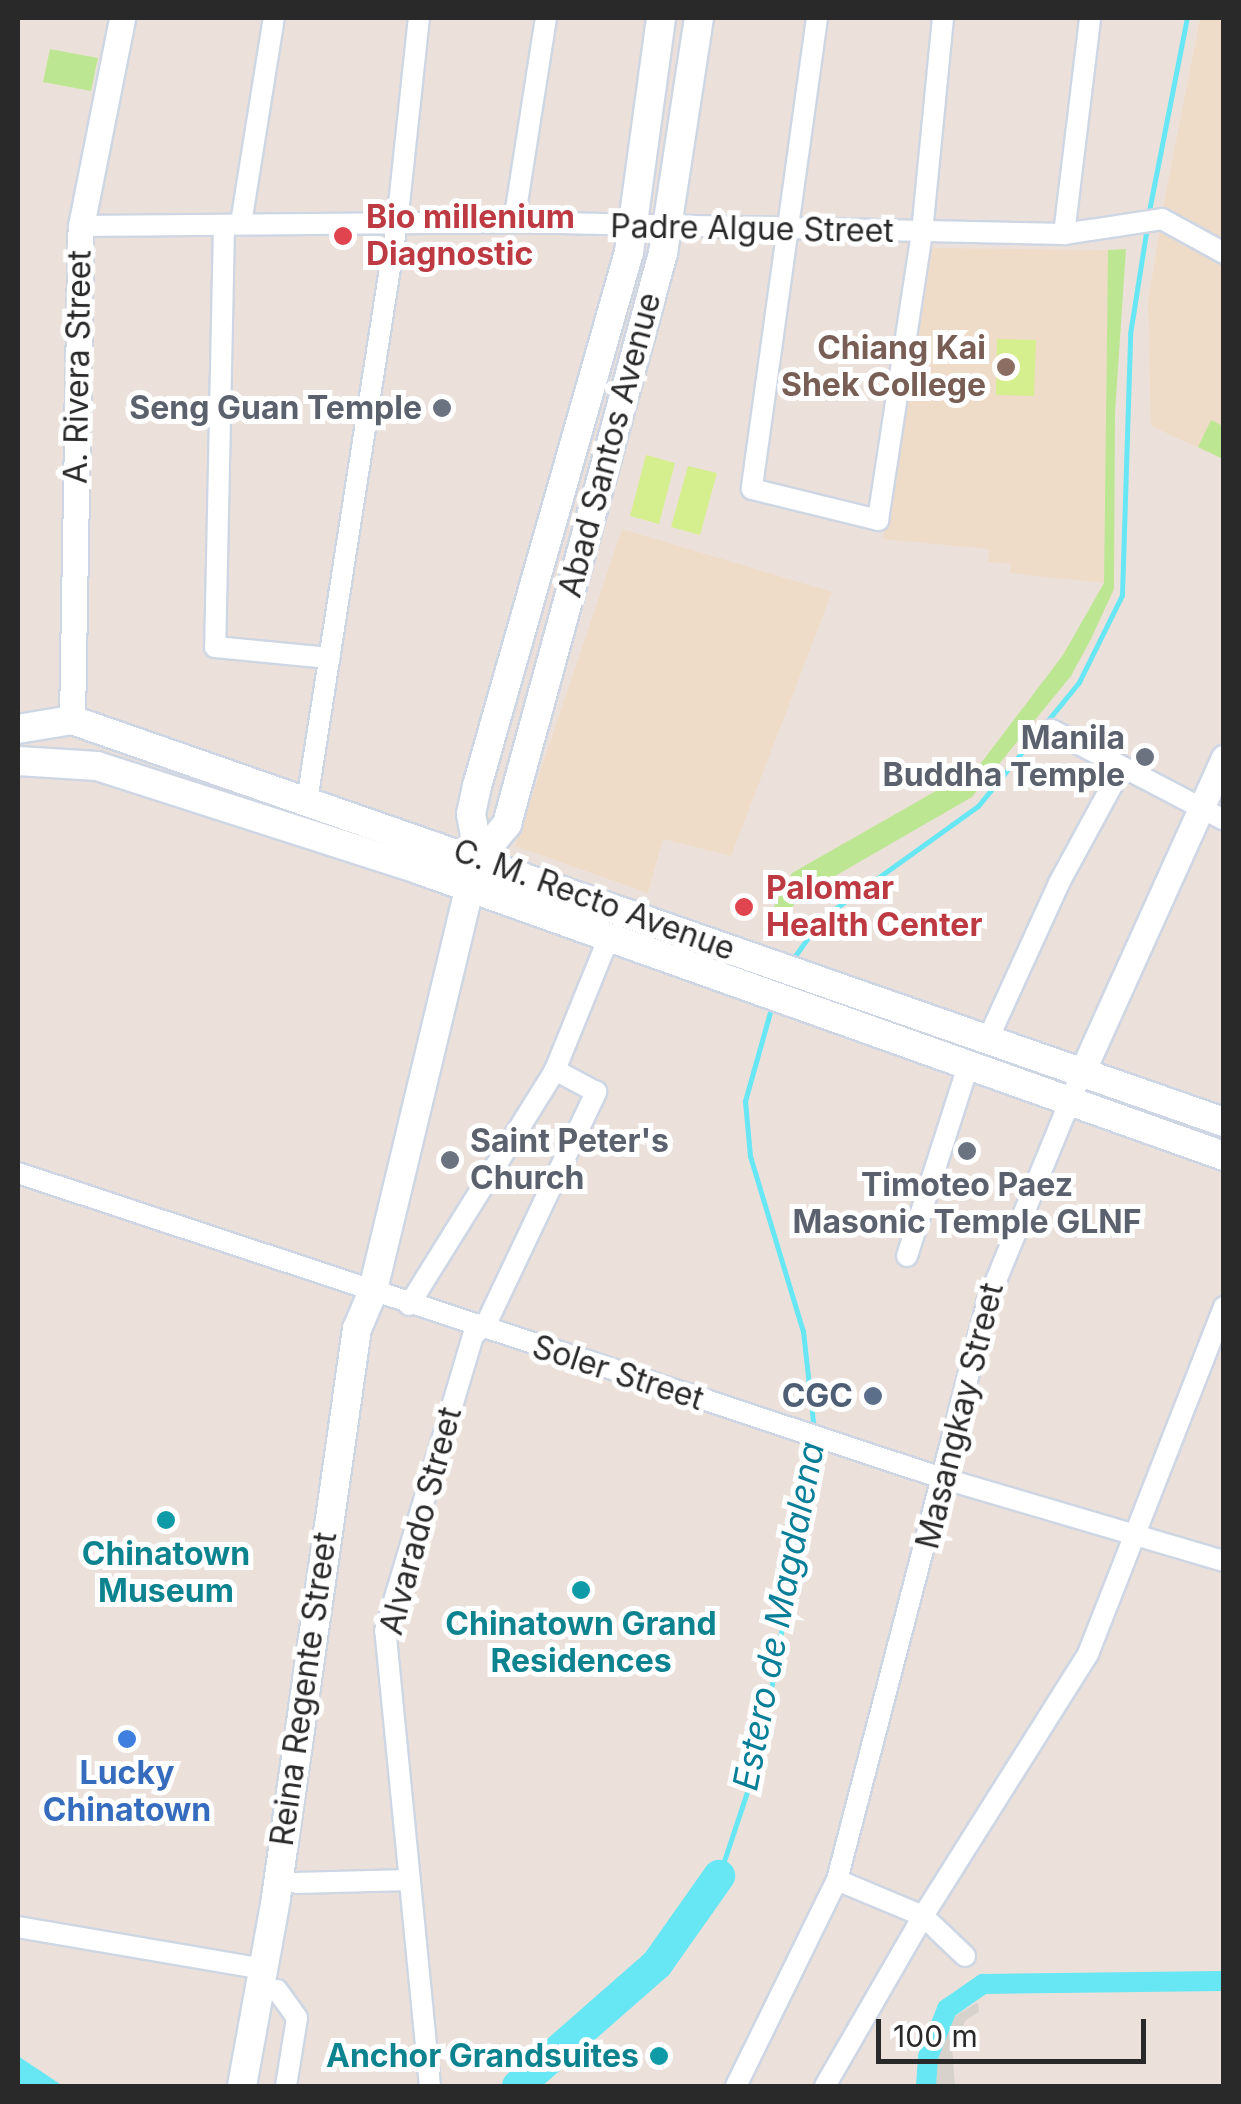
<!DOCTYPE html>
<style>
body{margin:0}
#map{position:relative;width:1241px;height:2104px;overflow:hidden;background:#ece1da;font-family:Inter,sans-serif}
div>[style]{position:absolute}
.education>*{inset:0;background:#efdcc8}
.green>*{inset:0;background:#bde693}
.pitch>*{inset:0;background:#d5ee8e}
.plaza>*{inset:0;background:#d8d2cd}
.water>*{inset:0;background:#67e6f4}
.stream>*{height:5px;margin:-2.5px;padding:0 2.5px;transform-origin:2.5px;border-radius:2.5px;background:#67e6f4}
.canal>*{height:20px;margin:-10px;padding:0 10px;transform-origin:10px;border-radius:10px;background:#67e6f4}
.river>*{height:32px;margin:-16px;padding:0 16px;transform-origin:16px;border-radius:16px;background:#67e6f4}
.roads{filter:drop-shadow(2px 0 #cfd6e3) drop-shadow(-2px 0 #cfd6e3) drop-shadow(0 2px #cfd6e3) drop-shadow(0 -2px #cfd6e3)}
.minor>*{height:20px;margin:-10px;padding:0 10px;transform-origin:10px;border-radius:10px;background:#fff}
.tertiary>*{height:25px;margin:-12.5px;padding:0 12.5px;transform-origin:12.5px;border-radius:12.5px;background:#fff}
.secondary>*{height:28px;margin:-14px;padding:0 14px;transform-origin:14px;border-radius:14px;background:#fff}
.dots>*{width:28px;height:28px;translate:-50% -50%;box-sizing:border-box;border:5px solid #fff;border-radius:50%}
span{translate:-50% -50%;white-space:nowrap;text-align:center;line-height:1.15;-webkit-text-stroke:10px #fff;paint-order:stroke}
.health-label{font-size:32px;color:#be3a42;font-weight:700}
.left{translate:0 -50%;text-align:left}
.street-label{font-size:32px;color:#292929}
.education-label{font-size:32px;color:#785e54;font-weight:700}
.right{translate:-100% -50%;text-align:right}
.worship-label{font-size:32px;color:#5b616d;font-weight:700}
.service-label{font-size:32px;color:#4e5e75;font-weight:700}
.culture-label{font-size:32px;color:#0d838f;font-weight:700}
.shop-label{font-size:32px;color:#366cbe;font-weight:700}
.water-label{font-size:35px;color:#087e98;font-style:italic}
.frame{position:absolute;inset:0;border:20px solid #292929;pointer-events:none}
.scale{position:absolute;left:876px;top:2019px;width:270px;height:45px;box-sizing:border-box;border:5px solid #292929;border-top:0;padding-left:12px;font-size:30px;line-height:35px;white-space:nowrap;color:#292929;-webkit-text-stroke:8px #fff;paint-order:stroke}
</style>
<div id="map">
<div class="education">
<i style="clip-path:polygon(1200px 18px,1223px 18px,1223px 245px,1163px 208px)"></i>
<i style="clip-path:polygon(1161px 223px,1223px 258px,1223px 459px,1151px 426px,1148px 302px)"></i>
<i style="clip-path:polygon(927px 248px,1108px 250px,1104px 583px,1010px 573px,1011px 564px,988px 562px,989px 549px,883px 539px)"></i>
<i style="clip-path:polygon(622px 529px,832px 592px,731px 856px,663px 839px,648px 893px,515px 846px)"></i>
</div>
<div class="green">
<i style="clip-path:polygon(50px 49px,98px 58px,91px 91px,43px 82px)"></i>
<i style="clip-path:polygon(1126px 249px,1115px 413px,1114px 589px,1090px 641px,1071px 676px,972px 797px,797px 898px,778px 936px,762px 929px,792px 873px,978px 767px,1063px 655px,1104px 583px,1108px 250px)"></i>
<i style="clip-path:polygon(1211px 420px,1223px 426px,1223px 459px,1198px 447px)"></i>
</div>
<div class="pitch">
<i style="clip-path:polygon(997px 339px,1036px 340px,1034px 396px,996px 395px)"></i>
<i style="clip-path:polygon(646px 455px,675px 463px,659px 524px,630px 516px)"></i>
<i style="clip-path:polygon(688px 466px,717px 473px,700px 535px,671px 527px)"></i>
</div>
<div class="plaza">
<i style="clip-path:polygon(978px 2002px,979px 2012px,966px 2020px,952px 2046px,955px 2086px,934px 2086px,933px 2063px,955px 2016px)"></i>
</div>
<div class="water">
<i style="clip-path:polygon(18px 2056px,63px 2086px,18px 2086px)"></i>
</div>
<div class="stream">
<i style="left:1148px;top:216px;width:202px;rotate:-78.9deg"></i>
<i style="left:790px;top:963px;width:55px;rotate:-54.6deg"></i>
<i style="left:822px;top:918px;width:192px;rotate:-35.7deg"></i>
<i style="left:978px;top:806px;width:160px;rotate:-50.8deg"></i>
<i style="left:1079px;top:682px;width:97px;rotate:-63.7deg"></i>
<i style="left:1122px;top:595px;width:261px;rotate:-88.2deg"></i>
<i style="left:1130px;top:334px;width:108px;rotate:-81deg"></i>
<i style="left:772px;top:1005px;width:100px;rotate:105.7deg"></i>
<i style="left:745px;top:1101px;width:55px;rotate:84.8deg"></i>
<i style="left:750px;top:1156px;width:183px;rotate:73.2deg"></i>
<i style="left:803px;top:1331px;width:101px;rotate:83.7deg"></i>
<i style="left:719px;top:1876px;width:126px;rotate:-71.6deg"></i>
<i style="left:759px;top:1756px;width:319px;rotate:-79.9deg"></i>
</div>
<div class="canal">
<i style="left:926px;top:2086px;width:29px;rotate:-86deg"></i>
<i style="left:928px;top:2057px;width:52px;rotate:-68.4deg"></i>
<i style="left:947px;top:2009px;width:44px;rotate:-34.8deg"></i>
<i style="left:983px;top:1984px;width:241px;rotate:-0.7deg"></i>
</div>
<div class="river">
<i style="left:518px;top:2086px;width:185px;rotate:-41.3deg"></i>
<i style="left:657px;top:1964px;width:108px;rotate:-54.8deg"></i>
</div>
<div class="roads">
<div class="minor">
<i style="left:817px;top:18px;width:475px;rotate:97.9deg"></i>
<i style="left:752px;top:489px;width:130px;rotate:13.8deg"></i>
<i style="left:878px;top:520px;width:291px;rotate:-81.3deg"></i>
<i style="left:922px;top:232px;width:215px;rotate:-84.4deg"></i>
<i style="left:514px;top:222px;width:206px;rotate:-81.1deg"></i>
<i style="left:241px;top:223px;width:208px;rotate:-80.9deg"></i>
<i style="left:81px;top:226px;width:433px;rotate:-0.5deg"></i>
<i style="left:514px;top:222px;width:550px;rotate:1.25deg"></i>
<i style="left:1064px;top:234px;width:99px;rotate:-8.7deg"></i>
<i style="left:1162px;top:219px;width:71px;rotate:28.7deg"></i>
<i style="left:224px;top:226px;width:421px;rotate:91.2deg"></i>
<i style="left:215px;top:647px;width:115px;rotate:5.5deg"></i>
<i style="left:1064px;top:234px;width:218px;rotate:-83.1deg"></i>
<i style="left:1052px;top:730px;width:194px;rotate:27.6deg"></i>
<i style="left:307px;top:801px;width:585px;rotate:-81.15deg"></i>
<i style="left:397px;top:223px;width:206px;rotate:-83.9deg"></i>
<i style="left:988px;top:1039px;width:171px;rotate:-65.5deg"></i>
<i style="left:1059px;top:883px;width:132px;rotate:-61.5deg"></i>
<i style="left:18px;top:1173px;width:976px;rotate:18.27deg"></i>
<i style="left:945px;top:1479px;width:291px;rotate:16.4deg"></i>
<i style="left:907px;top:1256px;width:196px;rotate:-72.2deg"></i>
<i style="left:409px;top:1305px;width:277px;rotate:-58.1deg"></i>
<i style="left:555px;top:1070px;width:144px;rotate:-67.9deg"></i>
<i style="left:837px;top:1880px;width:93px;rotate:22.7deg"></i>
<i style="left:923px;top:1916px;width:58px;rotate:43.6deg"></i>
<i style="left:296px;top:1883px;width:113px;rotate:-1.5deg"></i>
<i style="left:18px;top:1927px;width:249px;rotate:9.7deg"></i>
<i style="left:277px;top:1990px;width:34px;rotate:54deg"></i>
<i style="left:297px;top:2018px;width:69px;rotate:99.2deg"></i>
<i style="left:430px;top:2086px;width:457px;rotate:-95.6deg"></i>
<i style="left:385px;top:1631px;width:308px;rotate:-73.4deg"></i>
<i style="left:473px;top:1336px;width:20px;rotate:-45deg"></i>
<i style="left:487px;top:1322px;width:255px;rotate:-64.6deg"></i>
<i style="left:596px;top:1092px;width:47px;rotate:-151.8deg"></i>
<i style="left:736px;top:2086px;width:229px;rotate:-63.9deg"></i>
<i style="left:837px;top:1880px;width:599px;rotate:-75.41deg"></i>
<i style="left:988px;top:1300px;width:247px;rotate:-67.6deg"></i>
<i style="left:825px;top:2086px;width:196px;rotate:-60deg"></i>
<i style="left:923px;top:1916px;width:310px;rotate:-57.8deg"></i>
<i style="left:1088px;top:1654px;width:373px;rotate:-68.6deg"></i>
</div>
<div class="tertiary">
<i style="left:72px;top:720px;width:494px;rotate:-89deg"></i>
<i style="left:81px;top:226px;width:212px;rotate:-78.8deg"></i>
<i style="left:1082px;top:1072px;width:345px;rotate:-65.7deg"></i>
</div>
<div class="secondary">
<i style="left:18px;top:729px;width:55px;rotate:-9.5deg"></i>
<i style="left:72px;top:720px;width:1220px;rotate:19.24deg"></i>
<i style="left:18px;top:761px;width:79px;rotate:3.6deg"></i>
<i style="left:97px;top:766px;width:339px;rotate:17.8deg"></i>
<i style="left:420px;top:870px;width:853px;rotate:19.58deg"></i>
<i style="left:479px;top:858px;width:45px;rotate:-100.3deg"></i>
<i style="left:471px;top:814px;width:29px;rotate:-78deg"></i>
<i style="left:477px;top:786px;width:555px;rotate:-74.11deg"></i>
<i style="left:629px;top:252px;width:236px;rotate:-82.2deg"></i>
<i style="left:242px;top:2086px;width:191px;rotate:-79.7deg"></i>
<i style="left:276px;top:1898px;width:575px;rotate:-81.9deg"></i>
<i style="left:357px;top:1329px;width:38px;rotate:-67deg"></i>
<i style="left:372px;top:1294px;width:419px;rotate:-76.5deg"></i>
<i style="left:470px;top:887px;width:30px;rotate:-73deg"></i>
<i style="left:479px;top:858px;width:44px;rotate:-50.5deg"></i>
<i style="left:507px;top:824px;width:592px;rotate:-74.72deg"></i>
<i style="left:663px;top:253px;width:238px;rotate:-81.3deg"></i>
</div>
</div>
<div class="dots">
<i style="left:343px;top:236px;background:#e0444e"></i>
<i style="left:1006px;top:367px;background:#8d6e63"></i>
<i style="left:442px;top:408px;background:#6b7280"></i>
<i style="left:1145px;top:757px;background:#6b7280"></i>
<i style="left:744px;top:907px;background:#e0444e"></i>
<i style="left:967px;top:1151px;background:#6b7280"></i>
<i style="left:450px;top:1160px;background:#6b7280"></i>
<i style="left:873px;top:1396px;background:#5c6f8a"></i>
<i style="left:166px;top:1520px;background:#0f9aa8"></i>
<i style="left:581px;top:1590px;background:#0f9aa8"></i>
<i style="left:127px;top:1739px;background:#3f7fe0"></i>
<i style="left:659px;top:2056px;background:#0f9aa8"></i>
</div>
<div class="health-label">
<span class="left" style="left:366px;top:236px">Bio millenium<br>Diagnostic</span>
<span class="left" style="left:766px;top:907px">Palomar<br>Health Center</span>
</div>
<div class="street-label">
<span style="left:752px;top:229px;rotate:1deg">Padre Algue Street</span>
<span style="left:78px;top:367px;rotate:-89deg">A. Rivera Street</span>
<span style="left:610px;top:445px;rotate:-75deg">Abad Santos Avenue</span>
<span style="left:594px;top:900px;rotate:20deg">C. M. Recto Avenue</span>
<span style="left:618px;top:1373px;rotate:18deg">Soler Street</span>
<span style="left:960px;top:1416px;rotate:-76deg">Masangkay Street</span>
<span style="left:421px;top:1521px;rotate:-75deg">Alvarado Street</span>
<span style="left:304px;top:1689px;rotate:-82deg">Reina Regente Street</span>
</div>
<div class="education-label">
<span class="right" style="left:986px;top:367px">Chiang Kai<br>Shek College</span>
</div>
<div class="worship-label">
<span class="right" style="left:422px;top:408px">Seng Guan Temple</span>
<span class="right" style="left:1125px;top:757px">Manila<br>Buddha Temple</span>
<span class="left" style="left:470px;top:1160px">Saint Peter's<br>Church</span>
<span style="left:967px;top:1204px">Timoteo Paez<br>Masonic Temple GLNF</span>
</div>
<div class="service-label">
<span class="right" style="left:853px;top:1396px">CGC</span>
</div>
<div class="culture-label">
<span style="left:166px;top:1573px">Chinatown<br>Museum</span>
<span style="left:581px;top:1643px">Chinatown Grand<br>Residences</span>
<span class="right" style="left:639px;top:2056px">Anchor Grandsuites</span>
</div>
<div class="shop-label">
<span style="left:127px;top:1792px">Lucky<br>Chinatown</span>
</div>
<div class="water-label">
<span style="left:778px;top:1616px;rotate:-79deg">Estero de Magdalena</span>
</div>
<div class="frame"></div>
<div class="scale">100 m</div>
</div>
